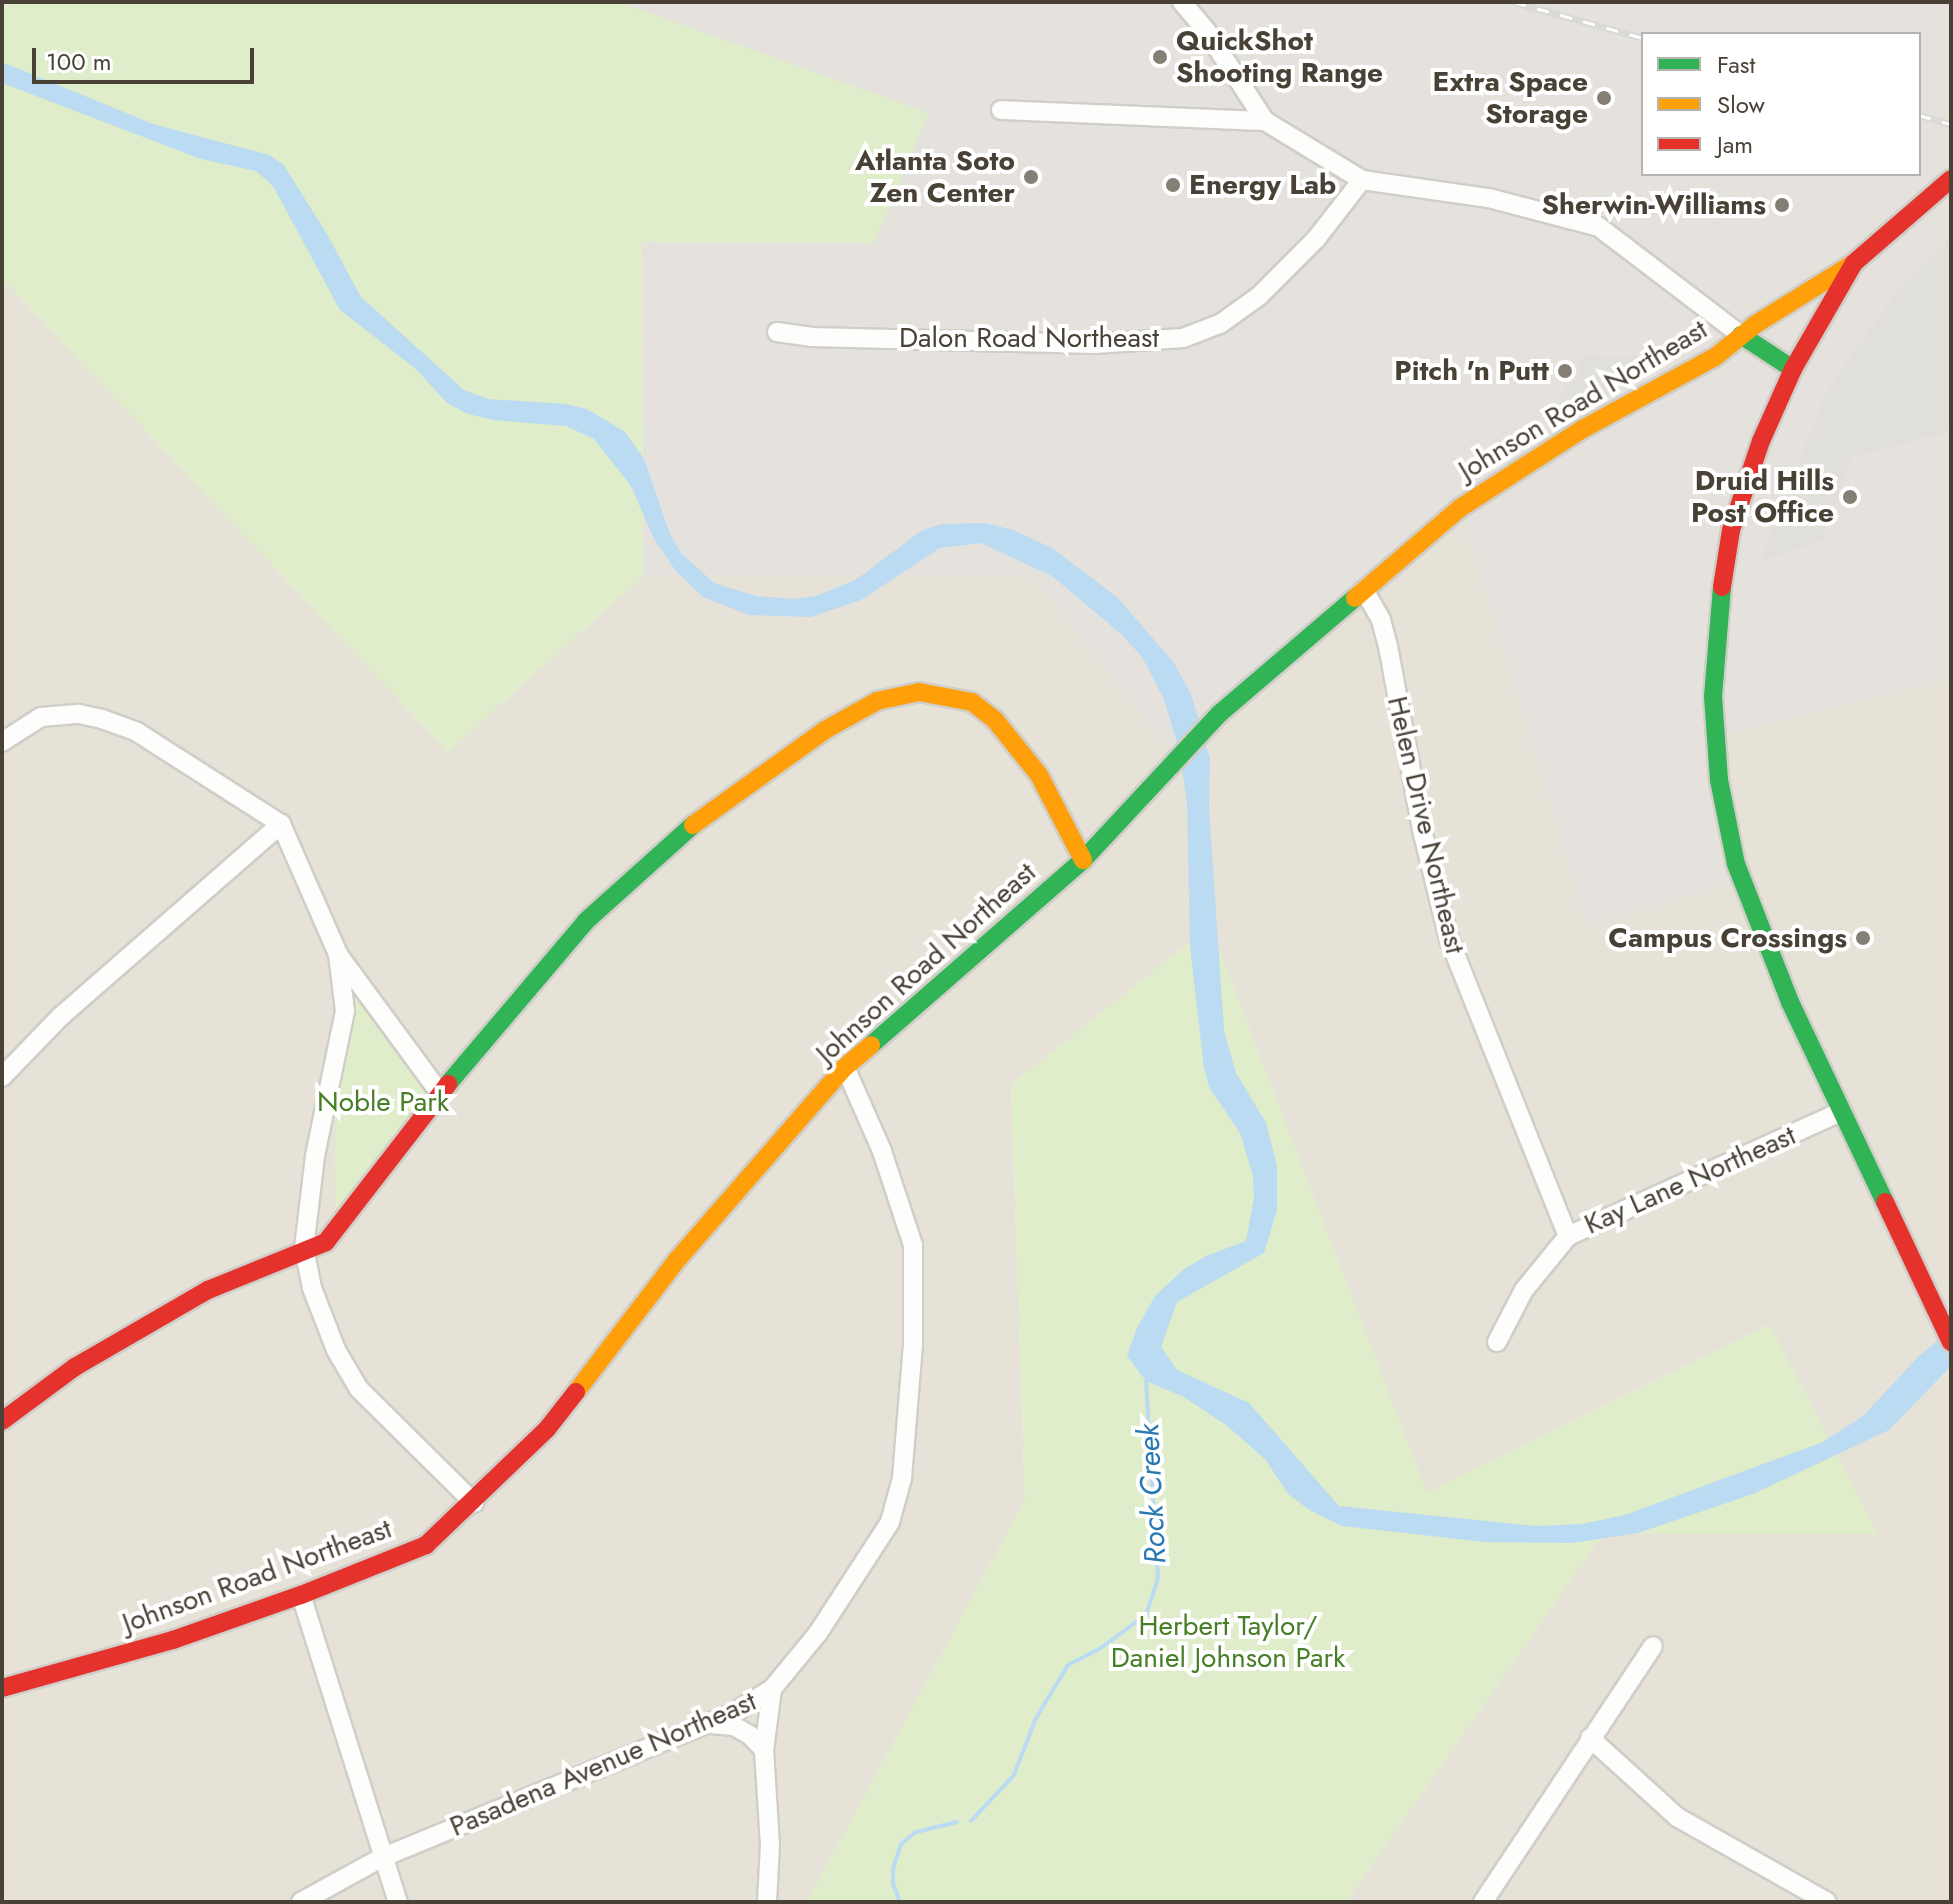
<!DOCTYPE html>
<style>
body{margin:0}
#map{position:relative;width:1953px;height:1904px;overflow:hidden;background:#f2f0eb;font-family:Jost,sans-serif}
div>[style]{position:absolute}
.residential>*{inset:0;background:#e6e2d8}
.industrial>*{inset:0;background:#e5e1dc}
.green>*{inset:0;background:#dfedca}
.parking>*{inset:0;background:#e1dfda}
.water>*{inset:0;background:#badbf1}
.stream>*{height:4px;margin:-2px;padding:0 2px;transform-origin:2px;border-radius:2px;background:#badbf1}
.roads{filter:drop-shadow(2px 0 #d0cec8) drop-shadow(-2px 0 #d0cec8) drop-shadow(0 2px #d0cec8) drop-shadow(0 -2px #d0cec8)}
.street>*{height:18px;margin:-9px;padding:0 9px;transform-origin:9px;border-radius:9px;background:#fdfdfc}
.fast>*{height:18px;margin:-9px;padding:0 9px;transform-origin:9px;border-radius:9px;background:#30b455}
.slow>*{height:18px;margin:-9px;padding:0 9px;transform-origin:9px;border-radius:9px;background:#ff9f0a}
.jam>*{height:18px;margin:-9px;padding:0 9px;transform-origin:9px;border-radius:9px;background:#e5322d}
.rail>*{height:7px;margin-top:-3.5px;transform-origin:0;background:repeating-linear-gradient(90deg,#fff 0 12px,#d9d9d8 0 24px);box-sizing:border-box;border-block:2px solid #d9d9d8}
.dots>*{width:22px;height:22px;translate:-50% -50%;box-sizing:border-box;border:4px solid #fff;border-radius:50%}
span{translate:-50% -50%;white-space:nowrap;text-align:center;line-height:1.15;-webkit-text-stroke:8px #fff;paint-order:stroke}
.poi-label{font-size:28px;color:#494136;font-weight:700}
.left{translate:0 -50%;text-align:left}
.right{translate:-100% -50%;text-align:right}
.street-label{font-size:28px;color:#494136}
.park-label{font-size:28px;color:#477e26}
.water-label{font-size:30px;color:#2878b2;font-style:italic}
.frame{position:absolute;inset:0;border:4px solid #494136;pointer-events:none}
.legend{position:absolute;left:1641px;top:32px;width:280px;height:144px;box-sizing:border-box;background:#fff;border:2px solid #b6b3af;margin:0;padding:10px 14px;list-style:none;font-size:24px;color:#494136}
.legend li{display:flex;align-items:center;gap:16px;height:40px}
.legend b{width:40px;border:2px solid #b6b3af}
.scale{position:absolute;left:32px;top:48px;width:222px;height:36px;box-sizing:border-box;border:4px solid #494136;border-top:0;padding-left:10px;font-size:24px;line-height:28px;white-space:nowrap;color:#494136;-webkit-text-stroke:6px #fff;paint-order:stroke}
</style>
<div id="map">
<div class="residential">
<i style="clip-path:polygon(2px 278px,448px 752px,643px 576px,1032px 576px,1179px 760px,1460px 507px,1588px 925px,1725px 735px,1951px 677px,1951px 1902px,1346px 1902px,1603px 1534px,1877px 1533px,1769px 1325px,1427px 1493px,1210px 926px,1011px 1085px,1025px 1500px,807px 1902px,2px 1902px)"></i>
</div>
<div class="industrial">
<i style="clip-path:polygon(evenodd,619px 2px,1951px 2px,1951px 677px,1725px 735px,1744px 880px,1587px 925px,1460px 508px,1178px 760px,1032px 576px,643px 576px,642px 242px,874px 243px,641px 12px,619px 2px,1643px 34px,1919px 34px,1919px 174px,1643px 174px,1643px 34px)"></i>
</div>
<div class="green">
<i style="clip-path:polygon(2px 2px,619px 2px,929px 113px,874px 243px,642px 242px,643px 576px,448px 752px,2px 278px)"></i>
<i style="clip-path:polygon(1210px 926px,1427px 1492px,1770px 1325px,1878px 1534px,1603px 1534px,1346px 1902px,807px 1902px,1025px 1500px,1011px 1085px)"></i>
<i style="clip-path:polygon(345px 972px,440px 1103px,337px 1224px,334px 1160px)"></i>
</div>
<div class="parking">
<i style="clip-path:polygon(1951px 238px,1951px 431px,1851px 457px,1822px 541px,1760px 562px,1828px 389px,1899px 289px)"></i>
<i style="clip-path:polygon(1580px 356px,1663px 358px,1664px 366px,1552px 423px,1565px 386px,1577px 382px)"></i>
</div>
<div class="water">
<i style="clip-path:polygon(2px 62px,153px 124px,269px 155px,283px 164px,327px 234px,361px 297px,464px 390px,488px 399px,566px 404px,587px 409px,625px 432px,644px 459px,670px 534px,681px 553px,714px 583px,756px 596px,794px 599px,816px 596px,857px 579px,921px 531px,942px 524px,985px 523px,1013px 530px,1052px 548px,1118px 598px,1174px 663px,1191px 694px,1210px 759px,1209px 808px,1224px 1031px,1236px 1073px,1266px 1123px,1277px 1166px,1277px 1210px,1264px 1253px,1177px 1302px,1161px 1347px,1177px 1370px,1249px 1403px,1339px 1506px,1537px 1526px,1582px 1524px,1625px 1515px,1823px 1442px,1863px 1416px,1919px 1356px,1951px 1329px,1951px 1366px,1889px 1430px,1753px 1494px,1638px 1533px,1572px 1543px,1485px 1542px,1342px 1526px,1311px 1511px,1288px 1494px,1265px 1459px,1226px 1425px,1184px 1397px,1146px 1381px,1127px 1356px,1137px 1328px,1155px 1296px,1183px 1270px,1206px 1256px,1246px 1241px,1254px 1198px,1253px 1176px,1240px 1133px,1209px 1087px,1204px 1068px,1190px 946px,1187px 802px,1179px 749px,1164px 699px,1142px 657px,1121px 634px,1052px 576px,981px 543px,940px 548px,861px 600px,811px 617px,749px 615px,703px 597px,676px 571px,654px 539px,631px 486px,594px 439px,566px 426px,494px 420px,468px 414px,447px 403px,416px 369px,340px 310px,273px 186px,256px 171px,201px 159px,2px 83px)"></i>
</div>
<div class="stream">
<i style="left:971px;top:1821px;width:63px;rotate:-46.9deg"></i>
<i style="left:1014px;top:1775px;width:61px;rotate:-68.9deg"></i>
<i style="left:1036px;top:1718px;width:62px;rotate:-58.9deg"></i>
<i style="left:1068px;top:1665px;width:34px;rotate:-27deg"></i>
<i style="left:1098px;top:1650px;width:59px;rotate:-36.1deg"></i>
<i style="left:1146px;top:1615px;width:39px;rotate:-72deg"></i>
<i style="left:1158px;top:1578px;width:197px;rotate:-93.5deg"></i>
<i style="left:900px;top:1902px;width:19px;rotate:-111deg"></i>
<i style="left:893px;top:1884px;width:15px;rotate:-90deg"></i>
<i style="left:893px;top:1869px;width:26px;rotate:-72deg"></i>
<i style="left:901px;top:1844px;width:19px;rotate:-39deg"></i>
<i style="left:916px;top:1832px;width:42px;rotate:-13.7deg"></i>
</div>
<div class="roads">
<div class="street">
<i style="left:1182px;top:2px;width:39px;rotate:50deg"></i>
<i style="left:1207px;top:32px;width:106px;rotate:56.9deg"></i>
<i style="left:1265px;top:121px;width:114px;rotate:31.3deg"></i>
<i style="left:1362px;top:180px;width:128px;rotate:8.1deg"></i>
<i style="left:1489px;top:198px;width:114px;rotate:14.8deg"></i>
<i style="left:1599px;top:227px;width:178px;rotate:37.3deg"></i>
<i style="left:1001px;top:110px;width:264px;rotate:2.4deg"></i>
<i style="left:777px;top:332px;width:34px;rotate:8deg"></i>
<i style="left:811px;top:337px;width:284px;rotate:1.4deg"></i>
<i style="left:1095px;top:344px;width:88px;rotate:-3.9deg"></i>
<i style="left:1183px;top:338px;width:40px;rotate:-21deg"></i>
<i style="left:1220px;top:324px;width:48px;rotate:-35.7deg"></i>
<i style="left:1259px;top:296px;width:81px;rotate:-45deg"></i>
<i style="left:1316px;top:239px;width:75px;rotate:-52.1deg"></i>
<i style="left:1364px;top:590px;width:34px;rotate:60deg"></i>
<i style="left:1381px;top:620px;width:27px;rotate:75deg"></i>
<i style="left:1388px;top:646px;width:187px;rotate:79.5deg"></i>
<i style="left:1422px;top:830px;width:112px;rotate:76.1deg"></i>
<i style="left:1449px;top:939px;width:320px;rotate:68.2deg"></i>
<i style="left:2px;top:742px;width:46px;rotate:-32.7deg"></i>
<i style="left:41px;top:717px;width:38px;rotate:-5deg"></i>
<i style="left:79px;top:714px;width:24px;rotate:12deg"></i>
<i style="left:102px;top:719px;width:37px;rotate:20deg"></i>
<i style="left:137px;top:732px;width:171px;rotate:32.6deg"></i>
<i style="left:281px;top:824px;width:142px;rotate:66.3deg"></i>
<i style="left:338px;top:954px;width:57px;rotate:83deg"></i>
<i style="left:345px;top:1011px;width:148px;rotate:101.7deg"></i>
<i style="left:315px;top:1156px;width:93px;rotate:96.8deg"></i>
<i style="left:304px;top:1248px;width:41px;rotate:78.7deg"></i>
<i style="left:312px;top:1288px;width:66px;rotate:68.8deg"></i>
<i style="left:336px;top:1350px;width:45px;rotate:59.5deg"></i>
<i style="left:359px;top:1389px;width:162px;rotate:44.7deg"></i>
<i style="left:340px;top:957px;width:169px;rotate:53.7deg"></i>
<i style="left:2px;top:1077px;width:85px;rotate:-46deg"></i>
<i style="left:61px;top:1016px;width:292px;rotate:-41.1deg"></i>
<i style="left:1497px;top:1342px;width:59px;rotate:-62.6deg"></i>
<i style="left:1524px;top:1290px;width:70px;rotate:-50.8deg"></i>
<i style="left:1568px;top:1236px;width:301px;rotate:-24.5deg"></i>
<i style="left:301px;top:1595px;width:322px;rotate:72.5deg"></i>
<i style="left:711px;top:1724px;width:23px;rotate:5deg"></i>
<i style="left:734px;top:1726px;width:20px;rotate:30deg"></i>
<i style="left:751px;top:1736px;width:19px;rotate:47deg"></i>
<i style="left:1590px;top:1738px;width:118px;rotate:42.2deg"></i>
<i style="left:1677px;top:1817px;width:172px;rotate:29.5deg"></i>
<i style="left:301px;top:1902px;width:91px;rotate:-28.8deg"></i>
<i style="left:381px;top:1858px;width:383px;rotate:-22.4deg"></i>
<i style="left:735px;top:1712px;width:44px;rotate:-31.9deg"></i>
<i style="left:772px;top:1689px;width:72px;rotate:-50.6deg"></i>
<i style="left:818px;top:1633px;width:132px;rotate:-57deg"></i>
<i style="left:890px;top:1522px;width:46px;rotate:-74.7deg"></i>
<i style="left:902px;top:1478px;width:133px;rotate:-85.3deg"></i>
<i style="left:913px;top:1345px;width:100px;rotate:-90deg"></i>
<i style="left:913px;top:1245px;width:99px;rotate:-108.3deg"></i>
<i style="left:882px;top:1151px;width:92px;rotate:-113.8deg"></i>
<i style="left:767px;top:1902px;width:57px;rotate:-87deg"></i>
<i style="left:770px;top:1845px;width:95px;rotate:-93.6deg"></i>
<i style="left:764px;top:1750px;width:62px;rotate:-82.5deg"></i>
<i style="left:1483px;top:1902px;width:307px;rotate:-56.4deg"></i>
</div>
<div class="fast">
<i style="left:1741px;top:335px;width:62px;rotate:33.2deg"></i>
<i style="left:1722px;top:587px;width:109px;rotate:94.7deg"></i>
<i style="left:1713px;top:696px;width:84px;rotate:85.9deg"></i>
<i style="left:1719px;top:780px;width:86px;rotate:78.6deg"></i>
<i style="left:1736px;top:864px;width:148px;rotate:68.6deg"></i>
<i style="left:1790px;top:1002px;width:221px;rotate:64.6deg"></i>
<i style="left:871px;top:1045px;width:281px;rotate:-41.1deg"></i>
<i style="left:1083px;top:860px;width:200px;rotate:-47deg"></i>
<i style="left:1219px;top:714px;width:179px;rotate:-40.5deg"></i>
<i style="left:448px;top:1084px;width:214px;rotate:-49.7deg"></i>
<i style="left:586px;top:921px;width:144px;rotate:-41.9deg"></i>
</div>
<div class="slow">
<i style="left:1355px;top:598px;width:138px;rotate:-40.6deg"></i>
<i style="left:1460px;top:508px;width:144px;rotate:-32.8deg"></i>
<i style="left:1581px;top:430px;width:153px;rotate:-28.6deg"></i>
<i style="left:1715px;top:357px;width:53px;rotate:-38.8deg"></i>
<i style="left:1756px;top:324px;width:115px;rotate:-31.9deg"></i>
<i style="left:693px;top:825px;width:163px;rotate:-35.7deg"></i>
<i style="left:825px;top:730px;width:60px;rotate:-29.1deg"></i>
<i style="left:877px;top:701px;width:43px;rotate:-12.1deg"></i>
<i style="left:919px;top:692px;width:54px;rotate:10.7deg"></i>
<i style="left:972px;top:702px;width:29px;rotate:38deg"></i>
<i style="left:995px;top:720px;width:70px;rotate:51.3deg"></i>
<i style="left:1039px;top:775px;width:96px;rotate:62.6deg"></i>
<i style="left:576px;top:1392px;width:166px;rotate:-52.6deg"></i>
<i style="left:677px;top:1260px;width:256px;rotate:-49deg"></i>
<i style="left:845px;top:1067px;width:34px;rotate:-40deg"></i>
</div>
<div class="jam">
<i style="left:1722px;top:587px;width:58px;rotate:-81deg"></i>
<i style="left:1731px;top:530px;width:94px;rotate:-71.4deg"></i>
<i style="left:1761px;top:441px;width:79px;rotate:-66deg"></i>
<i style="left:1793px;top:369px;width:122px;rotate:-60.1deg"></i>
<i style="left:1854px;top:263px;width:128px;rotate:-40.9deg"></i>
<i style="left:1885px;top:1202px;width:155px;rotate:64.8deg"></i>
<i style="left:2px;top:1421px;width:91px;rotate:-36.5deg"></i>
<i style="left:75px;top:1367px;width:154px;rotate:-30.1deg"></i>
<i style="left:208px;top:1290px;width:127px;rotate:-22.1deg"></i>
<i style="left:326px;top:1242px;width:200px;rotate:-52.3deg"></i>
<i style="left:2px;top:1688px;width:178px;rotate:-15.7deg"></i>
<i style="left:173px;top:1640px;width:136px;rotate:-19.4deg"></i>
<i style="left:301px;top:1595px;width:135px;rotate:-21.8deg"></i>
<i style="left:426px;top:1545px;width:168px;rotate:-43.8deg"></i>
<i style="left:547px;top:1429px;width:47px;rotate:-51.9deg"></i>
</div>
</div>
<div class="rail">
<i style="left:1514px;top:2px;width:134px;rotate:15.6deg"></i>
<i style="left:1919px;top:115px;width:33px;rotate:16deg"></i>
</div>
<div class="dots">
<i style="left:1160px;top:57px;background:#847e75"></i>
<i style="left:1604px;top:98px;background:#847e75"></i>
<i style="left:1031px;top:177px;background:#847e75"></i>
<i style="left:1173px;top:185px;background:#847e75"></i>
<i style="left:1782px;top:205px;background:#847e75"></i>
<i style="left:1565px;top:371px;background:#847e75"></i>
<i style="left:1850px;top:497px;background:#847e75"></i>
<i style="left:1863px;top:938px;background:#847e75"></i>
</div>
<div class="poi-label">
<span class="left" style="left:1176px;top:57px">QuickShot<br>Shooting Range</span>
<span class="right" style="left:1588px;top:98px">Extra Space<br>Storage</span>
<span class="right" style="left:1015px;top:177px">Atlanta Soto<br>Zen Center</span>
<span class="left" style="left:1189px;top:185px">Energy Lab</span>
<span class="right" style="left:1766px;top:205px">Sherwin-Williams</span>
<span class="right" style="left:1549px;top:371px">Pitch 'n Putt</span>
<span class="right" style="left:1834px;top:497px">Druid Hills<br>Post Office</span>
<span class="right" style="left:1847px;top:938px">Campus Crossings</span>
</div>
<div class="street-label">
<span style="left:1029px;top:338px">Dalon Road Northeast</span>
<span style="left:1583px;top:400px;rotate:-31deg">Johnson Road Northeast</span>
<span style="left:1426px;top:825px;rotate:77deg">Helen Drive Northeast</span>
<span style="left:926px;top:963px;rotate:-42deg">Johnson Road Northeast</span>
<span style="left:1690px;top:1180px;rotate:-24deg">Kay Lane Northeast</span>
<span style="left:257px;top:1576px;rotate:-20deg">Johnson Road Northeast</span>
<span style="left:603px;top:1764px;rotate:-23deg">Pasadena Avenue Northeast</span>
</div>
<div class="park-label">
<span style="left:383px;top:1102px">Noble Park</span>
<span style="left:1228px;top:1642px">Herbert Taylor/<br>Daniel Johnson Park</span>
</div>
<div class="water-label">
<span style="left:1152px;top:1494px;rotate:-93deg">Rock Creek</span>
</div>
<div class="frame"></div>
<ul class="legend">
<li><b style="height:10px;background:#30b455"></b>Fast</li>
<li><b style="height:10px;background:#ff9f0a"></b>Slow</li>
<li><b style="height:10px;background:#e5322d"></b>Jam</li>
</ul>
<div class="scale">100 m</div>
</div>
